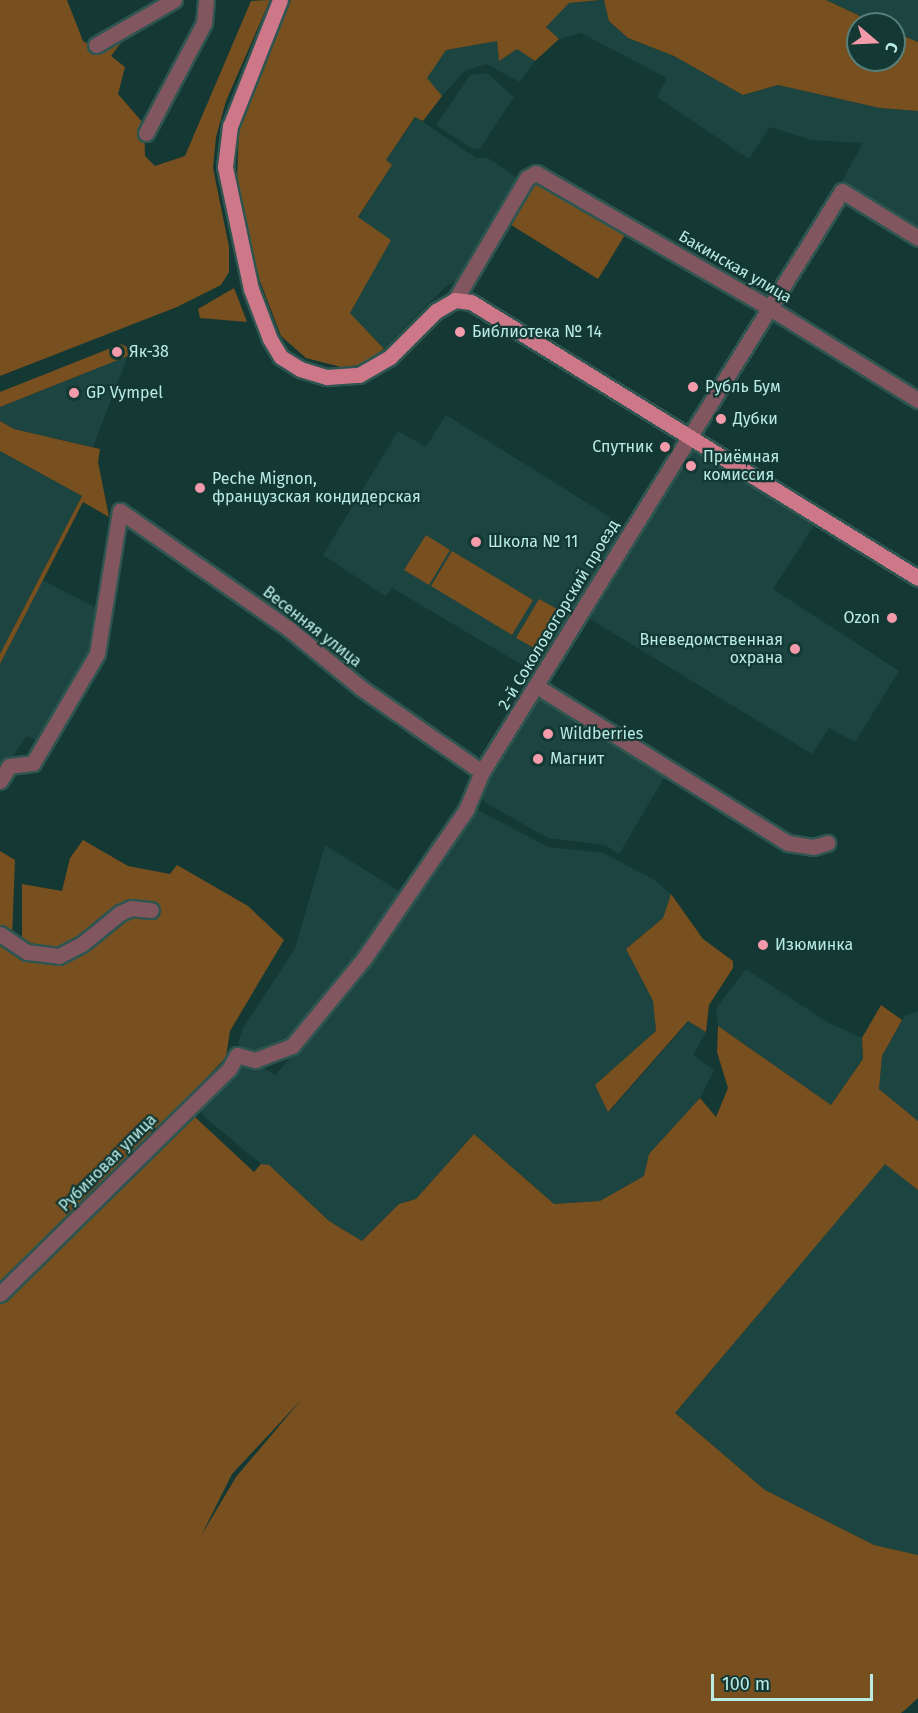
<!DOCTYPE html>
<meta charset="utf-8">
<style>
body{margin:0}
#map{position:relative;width:918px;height:1713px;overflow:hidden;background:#143834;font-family:"Fira Sans",sans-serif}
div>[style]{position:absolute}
.built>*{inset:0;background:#1c4440}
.green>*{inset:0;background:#784f1e}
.roads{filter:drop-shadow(2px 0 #2e5550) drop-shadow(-2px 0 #2e5550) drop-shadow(0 2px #2e5550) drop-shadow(0 -2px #2e5550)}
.minor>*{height:15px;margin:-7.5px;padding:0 7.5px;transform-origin:7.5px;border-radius:7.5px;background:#81565e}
.major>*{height:15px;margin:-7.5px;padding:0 7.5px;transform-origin:7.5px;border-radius:7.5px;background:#ce7789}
.dots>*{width:16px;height:16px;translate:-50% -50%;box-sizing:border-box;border:3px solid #143834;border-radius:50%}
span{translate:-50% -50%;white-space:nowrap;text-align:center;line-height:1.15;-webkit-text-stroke:4.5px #143834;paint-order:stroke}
.street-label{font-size:16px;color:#b9ebe5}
.poi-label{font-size:16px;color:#b9ebe5}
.left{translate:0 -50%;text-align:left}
.right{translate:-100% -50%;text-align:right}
.north{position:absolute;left:846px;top:12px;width:60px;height:60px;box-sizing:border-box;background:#143834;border:2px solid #56807b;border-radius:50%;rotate:109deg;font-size:16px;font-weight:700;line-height:24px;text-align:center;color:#b9ebe5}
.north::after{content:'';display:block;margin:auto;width:21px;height:27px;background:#f39aab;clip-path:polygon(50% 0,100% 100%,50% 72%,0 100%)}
.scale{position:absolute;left:711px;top:1674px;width:162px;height:27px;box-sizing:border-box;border:3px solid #b9ebe5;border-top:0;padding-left:8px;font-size:18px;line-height:21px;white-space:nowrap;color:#b9ebe5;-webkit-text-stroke:4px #143834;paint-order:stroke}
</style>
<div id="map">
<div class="built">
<i style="clip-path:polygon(604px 0,609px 21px,628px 38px,674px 56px,743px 95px,778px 85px,880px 108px,918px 111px,918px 229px,842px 181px,863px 143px,811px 140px,770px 127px,749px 159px,657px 97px,667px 78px,581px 33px,559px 39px,546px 27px,569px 3px)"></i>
<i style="clip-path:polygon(826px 0,918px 0,918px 42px,894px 32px,894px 24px,877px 24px)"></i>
<i style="clip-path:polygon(497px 41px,499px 61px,517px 49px,535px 61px,520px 82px,486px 64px,465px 71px,442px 96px,426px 78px,446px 50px)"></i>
<i style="clip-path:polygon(487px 73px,514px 97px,480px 149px,471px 148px,436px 125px,470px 75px)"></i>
<i style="clip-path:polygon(416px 117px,476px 158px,488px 158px,516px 177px,517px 183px,463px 276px,445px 287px,384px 349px,350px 313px,390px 240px,358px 218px,392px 165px,386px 160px)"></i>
<i style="clip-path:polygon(128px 356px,93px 447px,14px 429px,0 421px,0 407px)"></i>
<i style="clip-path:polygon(446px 415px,629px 529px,539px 675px,392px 588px,385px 596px,323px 555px,398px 431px,426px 447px)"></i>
<i style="clip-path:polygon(691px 448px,815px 524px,773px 589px,899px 671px,855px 742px,829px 728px,812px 754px,585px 616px)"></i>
<i style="clip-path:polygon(0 451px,82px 496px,0 654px)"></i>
<i style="clip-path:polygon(42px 580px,97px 608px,91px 659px,80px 668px,39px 741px,26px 736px,0 778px,0 664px)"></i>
<i style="clip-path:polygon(538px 695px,667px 773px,619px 854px,605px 845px,548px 838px,484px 802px,481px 794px,486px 780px)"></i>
<i style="clip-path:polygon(478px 810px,548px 847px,603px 853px,653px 879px,671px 894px,663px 918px,626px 949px,653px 1001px,656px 1031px,642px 1046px,609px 1112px,689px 1021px,706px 1032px,693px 1055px,714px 1070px,700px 1098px,649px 1154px,644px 1176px,600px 1201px,554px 1204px,474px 1134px,416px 1199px,399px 1204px,362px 1241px,329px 1221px,270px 1166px,261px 1164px,203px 1116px,201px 1105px,240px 1064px,260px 1066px,276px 1075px,369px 961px,470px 814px)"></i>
<i style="clip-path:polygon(325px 845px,399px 891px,360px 952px,287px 1041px,251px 1055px,238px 1043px,242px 1030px,295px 948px)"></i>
<i style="clip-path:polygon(746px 969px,829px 1023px,862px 1038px,863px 1059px,831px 1105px,718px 1026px,716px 1008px)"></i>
<i style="clip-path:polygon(918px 1011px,918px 1121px,879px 1089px,882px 1056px,905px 1015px)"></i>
<i style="clip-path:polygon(885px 1163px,918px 1190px,918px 1555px,874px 1545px,765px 1490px,675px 1413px)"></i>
</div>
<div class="green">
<i style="clip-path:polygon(0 0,67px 0,83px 41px,100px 51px,126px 36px,111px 56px,125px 67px,118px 94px,144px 124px,145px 156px,155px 166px,185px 156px,251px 1px,270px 0,226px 101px,216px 137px,213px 168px,229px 247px,229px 272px,221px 285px,177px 307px,0 376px)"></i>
<i style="clip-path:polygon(291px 0,601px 0,569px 3px,546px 27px,559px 39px,535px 61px,517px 49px,499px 61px,497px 41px,446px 50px,427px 78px,442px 96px,423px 121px,415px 117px,386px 160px,392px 165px,358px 217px,391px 240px,350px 313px,384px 349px,360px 365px,341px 367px,306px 358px,281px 336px,260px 281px,242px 210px,237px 181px,239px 128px)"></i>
<i style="clip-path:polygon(604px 0,826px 0,877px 24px,858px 24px,858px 60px,894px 60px,894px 32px,918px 42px,918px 111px,880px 108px,778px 85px,743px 95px,674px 56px,628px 38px,609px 21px)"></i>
<i style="clip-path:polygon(538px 179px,628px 230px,598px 279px,508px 223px)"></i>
<i style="clip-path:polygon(234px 288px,247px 322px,200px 318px,198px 309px)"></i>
<i style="clip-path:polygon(121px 344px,127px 347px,128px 356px,0 407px,0 392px)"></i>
<i style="clip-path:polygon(0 421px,14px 429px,100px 449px,98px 462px,109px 517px,83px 502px,0 664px,0 654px,82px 496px,0 451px)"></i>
<i style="clip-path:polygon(426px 535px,450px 550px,429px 585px,404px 570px)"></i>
<i style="clip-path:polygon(452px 551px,533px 600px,512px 635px,431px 586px)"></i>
<i style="clip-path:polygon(539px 599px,561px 611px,538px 650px,516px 638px)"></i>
<i style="clip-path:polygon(evenodd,83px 840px,128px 866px,170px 874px,177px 865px,248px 906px,284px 940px,230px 1031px,226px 1057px,187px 1099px,196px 1118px,254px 1172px,261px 1164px,269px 1165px,329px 1221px,362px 1241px,399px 1204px,416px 1199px,474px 1134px,554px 1204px,600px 1201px,644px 1176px,649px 1154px,700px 1098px,716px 1117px,728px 1088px,717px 1052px,718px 1026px,831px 1105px,863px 1059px,862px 1038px,881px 1005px,902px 1020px,882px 1056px,879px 1089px,918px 1121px,918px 1190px,885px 1164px,675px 1413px,765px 1490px,874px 1545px,918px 1555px,918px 1698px,906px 1709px,901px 1713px,0 1713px,0 939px,22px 945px,22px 884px,62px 891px,70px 858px,83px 840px,302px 1399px,236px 1477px,201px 1536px,232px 1474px,302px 1399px)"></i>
<i style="clip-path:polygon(0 851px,15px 860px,12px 938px,0 930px)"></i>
<i style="clip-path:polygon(671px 894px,703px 939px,733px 961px,733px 968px,709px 1005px,706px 1032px,688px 1021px,608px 1112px,595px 1085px,656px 1031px,653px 1001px,626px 949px,663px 918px)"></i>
</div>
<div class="roads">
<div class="minor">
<i style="left:96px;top:45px;width:90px;rotate:-30deg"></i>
<i style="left:146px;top:133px;width:124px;rotate:-62.2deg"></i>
<i style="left:204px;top:23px;width:23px;rotate:-85deg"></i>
<i style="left:455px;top:300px;width:142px;rotate:-59.5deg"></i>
<i style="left:527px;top:178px;width:10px;rotate:-29deg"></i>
<i style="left:536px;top:173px;width:270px;rotate:30deg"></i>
<i style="left:770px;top:308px;width:174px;rotate:31.9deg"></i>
<i style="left:538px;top:687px;width:295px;rotate:32deg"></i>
<i style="left:788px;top:843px;width:25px;rotate:9deg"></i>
<i style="left:813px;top:847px;width:15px;rotate:-16deg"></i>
<i style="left:0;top:781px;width:17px;rotate:-59deg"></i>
<i style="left:9px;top:766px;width:24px;rotate:-7deg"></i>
<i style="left:33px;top:763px;width:126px;rotate:-59.6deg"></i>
<i style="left:97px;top:654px;width:145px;rotate:-80.9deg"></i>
<i style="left:120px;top:511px;width:206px;rotate:34.9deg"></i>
<i style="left:289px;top:629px;width:93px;rotate:39.3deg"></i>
<i style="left:361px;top:688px;width:147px;rotate:34.8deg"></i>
<i style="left:0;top:934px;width:32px;rotate:34deg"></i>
<i style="left:27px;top:952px;width:32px;rotate:7deg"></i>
<i style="left:59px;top:956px;width:26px;rotate:-28deg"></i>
<i style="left:82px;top:944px;width:49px;rotate:-39.2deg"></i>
<i style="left:120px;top:913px;width:12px;rotate:-24deg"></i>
<i style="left:131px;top:908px;width:20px;rotate:6deg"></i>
<i style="left:0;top:1294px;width:321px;rotate:-44.5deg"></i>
<i style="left:229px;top:1069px;width:16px;rotate:-60deg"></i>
<i style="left:237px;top:1055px;width:19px;rotate:16deg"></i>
<i style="left:255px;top:1060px;width:40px;rotate:-21deg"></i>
<i style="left:292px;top:1046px;width:115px;rotate:-50.6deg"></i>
<i style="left:365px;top:957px;width:178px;rotate:-55.5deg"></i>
<i style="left:466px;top:810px;width:41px;rotate:-67.2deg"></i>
<i style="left:482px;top:772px;width:683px;rotate:-58.22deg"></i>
<i style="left:842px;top:191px;width:89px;rotate:31.7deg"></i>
</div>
<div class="major">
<i style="left:280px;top:0;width:136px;rotate:111.6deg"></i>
<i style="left:230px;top:126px;width:41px;rotate:97deg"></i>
<i style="left:225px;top:167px;width:125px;rotate:78deg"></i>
<i style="left:251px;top:289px;width:53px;rotate:69.2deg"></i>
<i style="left:270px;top:339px;width:21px;rotate:59deg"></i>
<i style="left:281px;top:357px;width:22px;rotate:32deg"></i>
<i style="left:300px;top:369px;width:28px;rotate:17deg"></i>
<i style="left:327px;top:377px;width:32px;rotate:-4deg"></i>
<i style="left:359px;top:375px;width:36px;rotate:-30deg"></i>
<i style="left:390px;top:357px;width:65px;rotate:-45deg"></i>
<i style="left:436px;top:311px;width:22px;rotate:-30deg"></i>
<i style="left:455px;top:300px;width:16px;rotate:7deg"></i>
<i style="left:471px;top:302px;width:525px;rotate:31.69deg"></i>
</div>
</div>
<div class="dots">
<i style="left:460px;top:332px;background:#f39aab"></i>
<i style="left:117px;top:352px;background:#f39aab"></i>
<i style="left:693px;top:387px;background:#f39aab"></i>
<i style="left:74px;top:393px;background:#f39aab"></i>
<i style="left:721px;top:419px;background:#f39aab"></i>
<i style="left:665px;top:447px;background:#f39aab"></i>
<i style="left:691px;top:466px;background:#f39aab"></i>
<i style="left:200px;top:488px;background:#f39aab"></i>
<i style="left:476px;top:542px;background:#f39aab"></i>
<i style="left:892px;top:618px;background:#f39aab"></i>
<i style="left:795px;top:649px;background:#f39aab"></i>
<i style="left:548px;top:734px;background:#f39aab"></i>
<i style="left:538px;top:759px;background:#f39aab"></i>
<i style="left:763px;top:945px;background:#f39aab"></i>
</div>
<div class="street-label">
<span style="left:735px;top:267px;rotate:30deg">Бакинская улица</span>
<span style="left:559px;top:615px;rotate:-59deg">2-й Соколовогорский проезд</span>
<span style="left:312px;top:627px;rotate:38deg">Весенняя улица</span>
<span style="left:108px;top:1163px;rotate:-45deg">Рубиновая улица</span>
</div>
<div class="poi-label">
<span class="left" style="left:472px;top:332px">Библиотека № 14</span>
<span class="left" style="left:129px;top:352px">Як-38</span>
<span class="left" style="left:705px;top:387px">Рубль Бум</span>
<span class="left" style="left:86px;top:393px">GP Vympel</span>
<span class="left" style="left:733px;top:419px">Дубки</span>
<span class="right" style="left:653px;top:447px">Спутник</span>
<span class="left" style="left:703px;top:466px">Приёмная<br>комиссия</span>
<span class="left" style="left:212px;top:488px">Peche Mignon,<br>французская кондидерская</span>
<span class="left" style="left:488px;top:542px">Школа № 11</span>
<span class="right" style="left:880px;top:618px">Ozon</span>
<span class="right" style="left:783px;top:649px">Вневедомственная<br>охрана</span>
<span class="left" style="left:560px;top:734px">Wildberries</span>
<span class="left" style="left:550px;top:759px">Магнит</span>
<span class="left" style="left:775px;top:945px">Изюминка</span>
</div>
<div class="north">С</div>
<div class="scale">100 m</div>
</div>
